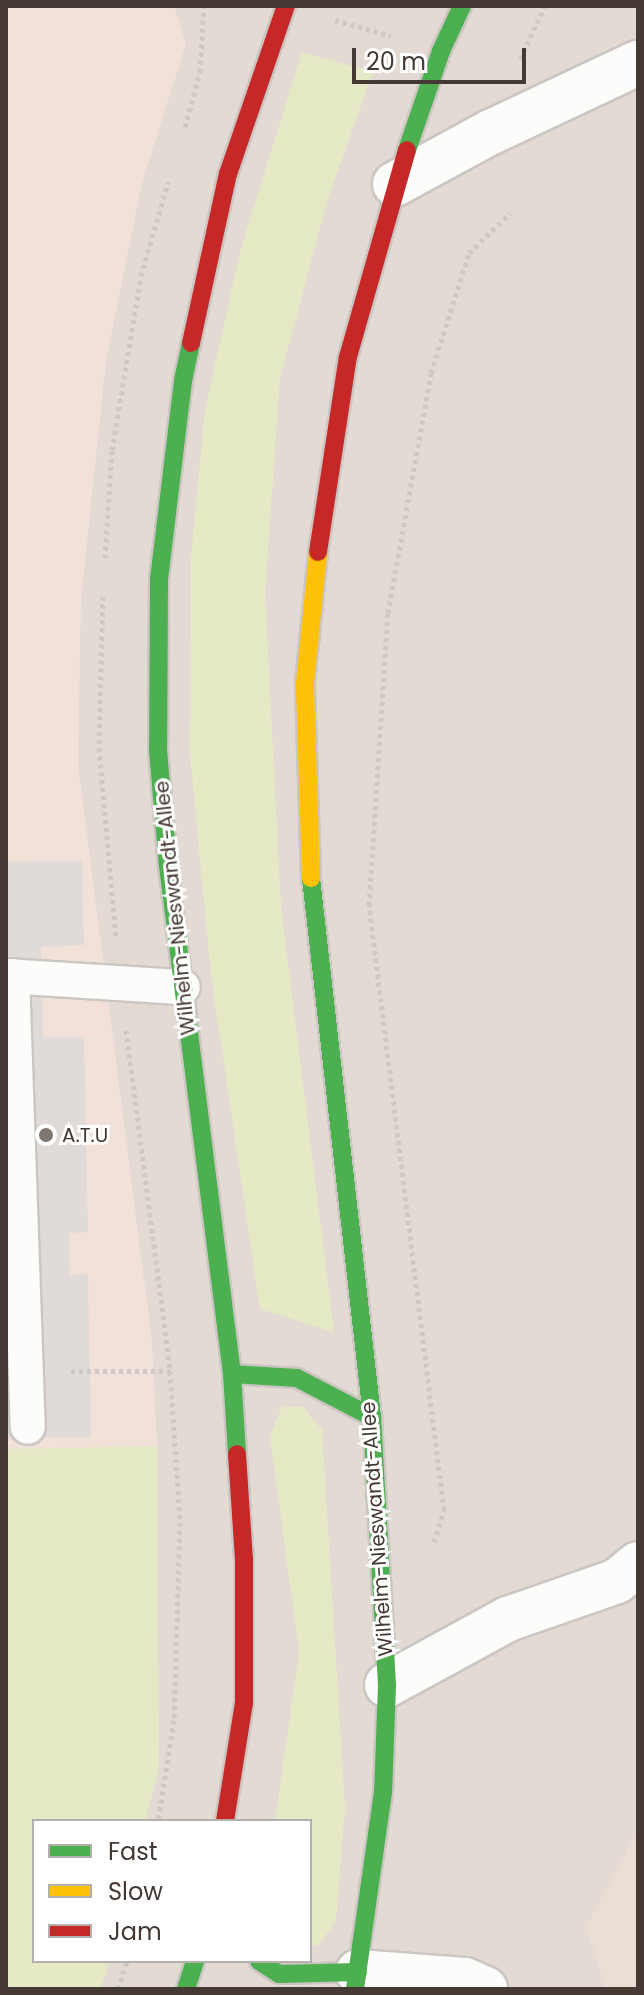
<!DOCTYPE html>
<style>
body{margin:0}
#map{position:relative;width:644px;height:1995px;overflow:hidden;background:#eeeae6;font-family:Poppins,sans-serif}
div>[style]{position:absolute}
.residential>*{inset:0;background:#e3dad3}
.commercial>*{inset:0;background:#f2e1d8}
.education>*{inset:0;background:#eaded5}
.green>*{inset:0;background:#e5e9c5}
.parking>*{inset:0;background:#e0dbd8}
.path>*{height:5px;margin-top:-2.5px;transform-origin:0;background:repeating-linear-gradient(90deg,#cdc9c6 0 4px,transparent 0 8px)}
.roads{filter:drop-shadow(2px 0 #cbc6c2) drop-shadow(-2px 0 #cbc6c2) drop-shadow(0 2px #cbc6c2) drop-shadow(0 -2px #cbc6c2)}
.lane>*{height:34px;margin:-17px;padding:0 17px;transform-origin:17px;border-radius:17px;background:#fcfcfb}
.street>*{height:44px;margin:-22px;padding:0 22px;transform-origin:22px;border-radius:22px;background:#fcfcfb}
.fast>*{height:18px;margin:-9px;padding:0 9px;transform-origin:9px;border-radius:9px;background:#4caf50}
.slow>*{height:18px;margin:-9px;padding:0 9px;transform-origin:9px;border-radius:9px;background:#ffc107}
.jam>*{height:18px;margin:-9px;padding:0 9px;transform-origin:9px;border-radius:9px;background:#c62828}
.dots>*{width:22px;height:22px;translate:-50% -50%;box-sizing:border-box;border:4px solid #fff;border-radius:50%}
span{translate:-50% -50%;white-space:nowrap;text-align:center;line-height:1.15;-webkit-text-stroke:6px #fff;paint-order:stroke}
.street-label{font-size:20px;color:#443933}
.poi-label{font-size:20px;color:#443933}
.left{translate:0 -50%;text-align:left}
.frame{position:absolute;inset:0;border:8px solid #443933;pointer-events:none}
.legend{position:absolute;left:32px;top:1819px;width:280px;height:144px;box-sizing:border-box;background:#fff;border:2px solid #b4b0ad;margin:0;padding:10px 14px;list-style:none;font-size:24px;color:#443933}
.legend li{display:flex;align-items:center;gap:16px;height:40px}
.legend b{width:40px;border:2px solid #b4b0ad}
.scale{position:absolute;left:352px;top:48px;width:174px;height:36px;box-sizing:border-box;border:4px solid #443933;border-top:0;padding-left:10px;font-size:24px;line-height:28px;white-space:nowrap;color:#443933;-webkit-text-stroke:6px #fff;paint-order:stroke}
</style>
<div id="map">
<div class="residential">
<i style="clip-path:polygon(evenodd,6px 6px,638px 6px,638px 1989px,6px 1989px,6px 6px,34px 1821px,310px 1821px,310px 1961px,34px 1961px,34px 1821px)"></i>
</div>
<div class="commercial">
<i style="clip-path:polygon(6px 6px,174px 6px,186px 44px,142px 183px,106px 361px,81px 600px,78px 764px,152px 1342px,157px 1446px,6px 1449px)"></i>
</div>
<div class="education">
<i style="clip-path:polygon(638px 1829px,638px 1989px,606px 1989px,586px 1927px)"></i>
</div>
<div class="green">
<i style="clip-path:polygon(302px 52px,373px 72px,328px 198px,280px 378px,265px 593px,281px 907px,334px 1332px,260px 1309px,211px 975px,190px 754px,191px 556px,205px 410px,241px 248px)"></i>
<i style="clip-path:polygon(282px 1407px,303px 1407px,322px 1430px,345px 1807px,336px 1921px,318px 1946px,310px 1945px,310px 1821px,275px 1821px,299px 1652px,270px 1436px)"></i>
<i style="clip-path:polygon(157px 1446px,159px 1769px,145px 1821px,34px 1821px,34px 1961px,109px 1961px,104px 1979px,100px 1989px,6px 1989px,6px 1449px)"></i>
</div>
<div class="parking">
<i style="clip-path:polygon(82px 861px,84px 945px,41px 947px,43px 1037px,84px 1037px,88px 1232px,69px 1233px,70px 1275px,88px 1274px,91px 1437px,6px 1438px,6px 862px)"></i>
</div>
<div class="path">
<i style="left:335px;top:20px;width:58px;rotate:15.9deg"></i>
<i style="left:520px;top:59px;width:59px;rotate:-64.7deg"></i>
<i style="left:185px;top:127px;width:57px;rotate:-74.7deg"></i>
<i style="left:200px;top:72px;width:66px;rotate:-86.5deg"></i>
<i style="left:105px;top:558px;width:108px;rotate:-86.3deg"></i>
<i style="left:112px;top:450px;width:176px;rotate:-80.5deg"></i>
<i style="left:141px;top:276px;width:98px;rotate:-74deg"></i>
<i style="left:103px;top:596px;width:152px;rotate:91.5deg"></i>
<i style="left:99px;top:748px;width:190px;rotate:84.9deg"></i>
<i style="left:126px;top:1030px;width:344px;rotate:82.6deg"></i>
<i style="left:170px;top:1371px;width:151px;rotate:86.2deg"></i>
<i style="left:180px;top:1522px;width:198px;rotate:91.7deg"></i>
<i style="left:174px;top:1720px;width:102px;rotate:99deg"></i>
<i style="left:71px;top:1371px;width:99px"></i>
<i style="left:434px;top:1542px;width:34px;rotate:-73deg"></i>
<i style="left:444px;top:1510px;width:610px;rotate:-97.07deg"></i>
<i style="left:369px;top:905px;width:293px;rotate:-86.3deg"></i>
<i style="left:388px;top:613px;width:244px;rotate:-79.8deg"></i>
<i style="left:431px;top:373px;width:126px;rotate:-72.4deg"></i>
<i style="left:469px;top:253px;width:57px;rotate:-44.3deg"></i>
<i style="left:118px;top:1989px;width:29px;rotate:-72deg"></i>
</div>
<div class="roads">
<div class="lane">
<i style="left:6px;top:976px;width:177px;rotate:3.6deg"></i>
<i style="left:12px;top:976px;width:451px;rotate:88deg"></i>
</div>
<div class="street">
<i style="left:395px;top:184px;width:107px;rotate:-28.5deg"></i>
<i style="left:489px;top:133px;width:165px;rotate:-25.2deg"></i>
<i style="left:387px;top:1685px;width:138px;rotate:-28.6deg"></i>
<i style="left:508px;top:1619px;width:115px;rotate:-19.2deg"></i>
<i style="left:617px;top:1581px;width:27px;rotate:-39deg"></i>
<i style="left:358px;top:1972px;width:107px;rotate:4.3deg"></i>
<i style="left:465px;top:1980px;width:22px;rotate:24deg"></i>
</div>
<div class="fast">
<i style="left:407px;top:150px;width:105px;rotate:-71deg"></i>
<i style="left:441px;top:51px;width:50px;rotate:-65deg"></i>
<i style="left:191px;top:343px;width:39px;rotate:102deg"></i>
<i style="left:183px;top:381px;width:200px;rotate:96.9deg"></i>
<i style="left:159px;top:580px;width:170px;rotate:90.3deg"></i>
<i style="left:158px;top:750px;width:116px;rotate:85.1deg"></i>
<i style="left:168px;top:866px;width:512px;rotate:82.82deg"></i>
<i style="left:232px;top:1374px;width:80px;rotate:86.4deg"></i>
<i style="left:311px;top:878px;width:542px;rotate:83.54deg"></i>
<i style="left:372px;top:1417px;width:268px;rotate:86.8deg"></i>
<i style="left:387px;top:1685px;width:107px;rotate:92.1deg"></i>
<i style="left:383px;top:1792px;width:199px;rotate:98.1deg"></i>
<i style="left:232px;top:1374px;width:65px;rotate:3.5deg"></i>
<i style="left:297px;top:1378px;width:85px;rotate:27.5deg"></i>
<i style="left:259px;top:1961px;width:24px;rotate:33deg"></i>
<i style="left:279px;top:1974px;width:79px;rotate:-1.5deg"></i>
<i style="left:186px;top:1989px;width:29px;rotate:-72deg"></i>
</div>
<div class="slow">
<i style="left:311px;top:878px;width:195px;rotate:-91.8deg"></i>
<i style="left:305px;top:683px;width:132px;rotate:-84.3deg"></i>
</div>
<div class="jam">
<i style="left:191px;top:343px;width:173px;rotate:-77.7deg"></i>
<i style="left:228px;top:174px;width:178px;rotate:-71deg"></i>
<i style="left:318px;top:552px;width:197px;rotate:-81.3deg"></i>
<i style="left:348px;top:357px;width:215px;rotate:-74.1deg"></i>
<i style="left:225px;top:1821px;width:120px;rotate:-80.9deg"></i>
<i style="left:244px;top:1703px;width:143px;rotate:-90deg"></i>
<i style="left:244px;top:1560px;width:106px;rotate:-93.8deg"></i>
</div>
</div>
<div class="dots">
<i style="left:46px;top:1135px;background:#807772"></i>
</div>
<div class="street-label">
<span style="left:175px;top:908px;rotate:-96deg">Wilhelm-Nieswandt-Allee</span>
<span style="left:377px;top:1529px;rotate:-94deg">Wilhelm-Nieswandt-Allee</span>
</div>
<div class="poi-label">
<span class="left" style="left:62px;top:1135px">A.T.U</span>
</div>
<div class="frame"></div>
<ul class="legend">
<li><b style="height:10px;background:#4caf50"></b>Fast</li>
<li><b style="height:10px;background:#ffc107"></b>Slow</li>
<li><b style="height:10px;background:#c62828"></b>Jam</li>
</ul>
<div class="scale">20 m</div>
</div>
